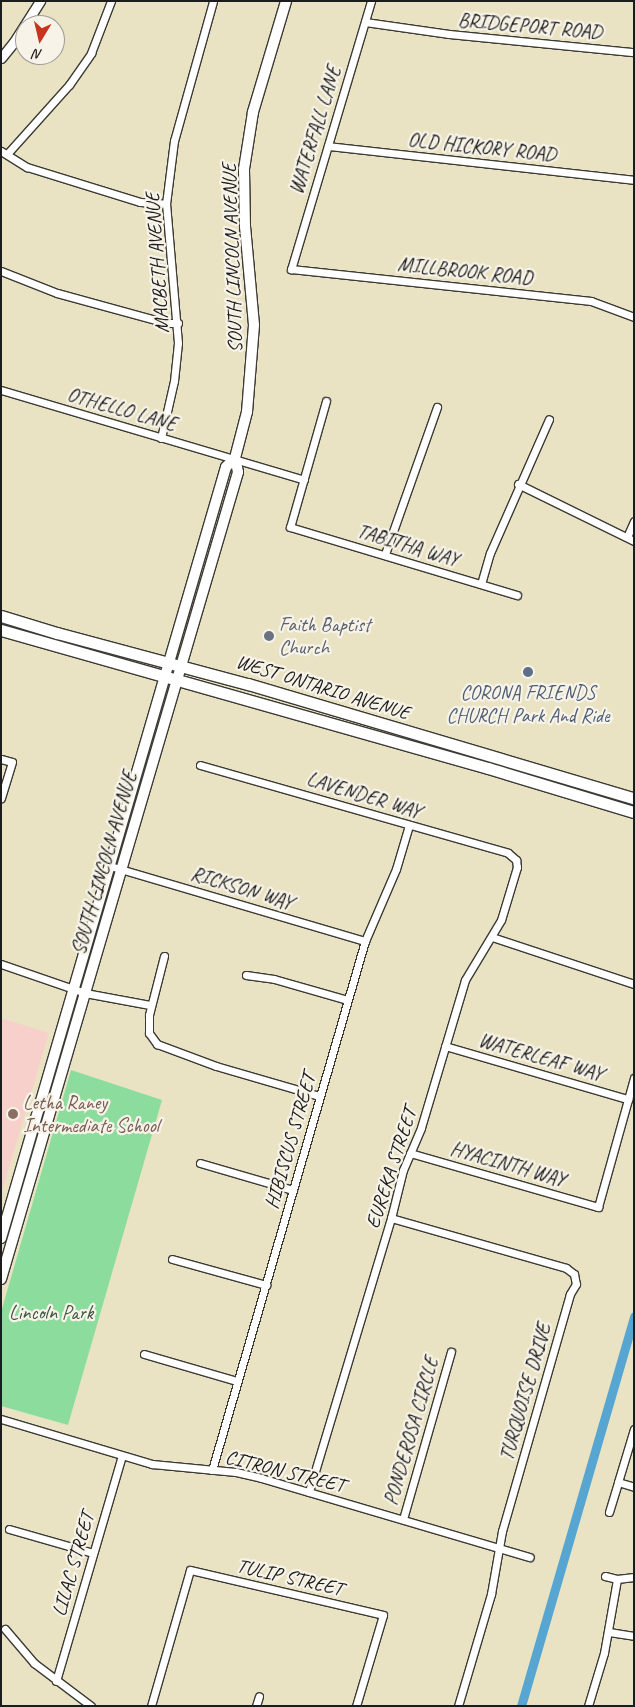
<!DOCTYPE html>
<style>
body{margin:0}
#map{position:relative;width:635px;height:1707px;overflow:hidden;background:#e9e3c3;font-family:Caveat,sans-serif}
div>[style]{position:absolute}
.built>*{inset:0;background:#f7d0cb}
.green>*{inset:0;background:#8cdd9d}
.canal>*{height:9px;margin:-4.5px;padding:0 4.5px;transform-origin:4.5px;border-radius:4.5px;background:#57a6d1}
.roads{filter:drop-shadow(1px 0 #3b3a35) drop-shadow(-1px 0 #3b3a35) drop-shadow(0 1px #3b3a35) drop-shadow(0 -1px #3b3a35)}
.minor>*{height:7px;margin:-3.5px;padding:0 3.5px;transform-origin:3.5px;border-radius:3.5px;background:#fff}
.tertiary>*{height:9px;margin:-4.5px;padding:0 4.5px;transform-origin:4.5px;border-radius:4.5px;background:#fff}
.secondary>*{height:10px;margin:-5px;padding:0 5px;transform-origin:5px;border-radius:5px;background:#fff}
.primary>*{height:11px;margin:-5.5px;padding:0 5.5px;transform-origin:5.5px;border-radius:5.5px;background:#fff}
.dots>*{width:14px;height:14px;translate:-50% -50%;box-sizing:border-box;border:2px solid #f7f3e8;border-radius:50%}
span{translate:-50% -50%;white-space:nowrap;text-align:center;line-height:1.15;-webkit-text-stroke:4.5px #f7f3e8;paint-order:stroke}
.street-label{font-size:20px;color:#1c1c1c}
.worship-label{font-size:20px;color:#5b616d}
.left{translate:0 -50%;text-align:left}
.service-label{font-size:20px;color:#4e5e75}
.education-label{font-size:20px;color:#785e54}
.park-label{font-size:20px;color:#3e5643}
.frame{position:absolute;inset:0;border:2px solid #1c1c1c;pointer-events:none}
.north{position:absolute;left:15px;top:15px;width:50px;height:50px;box-sizing:border-box;background:#f7f3e8;border:1px solid #9f9d96;border-radius:50%;rotate:189deg;font-size:14px;font-weight:700;line-height:20px;text-align:center;color:#1c1c1c}
.north::after{content:'';display:block;margin:auto;width:18px;height:22px;background:#c8321e;clip-path:polygon(50% 0,100% 100%,50% 72%,0 100%)}
</style>
<div id="map">
<div class="built">
<i style="clip-path:polygon(1px 1018px,49px 1033px,1px 1195px)"></i>
</div>
<div class="green">
<i style="clip-path:polygon(71px 1070px,162px 1100px,68px 1425px,1px 1406px,1px 1312px)"></i>
</div>
<div class="canal">
<i style="left:521px;top:1706px;width:406px;rotate:-73.8deg"></i>
</div>
<div class="roads">
<div class="minor">
<i style="left:371px;top:1px;width:280px;rotate:106.6deg"></i>
<i style="left:291px;top:269px;width:302px;rotate:6.1deg"></i>
<i style="left:591px;top:301px;width:46px;rotate:20.4deg"></i>
<i style="left:365px;top:22px;width:85px;rotate:8.1deg"></i>
<i style="left:449px;top:34px;width:186px;rotate:5.6deg"></i>
<i style="left:328px;top:146px;width:308px;rotate:6.3deg"></i>
<i style="left:1px;top:151px;width:31px;rotate:32deg"></i>
<i style="left:27px;top:167px;width:118px;rotate:17.2deg"></i>
<i style="left:140px;top:202px;width:26px;rotate:4deg"></i>
<i style="left:7px;top:154px;width:93px;rotate:-48.1deg"></i>
<i style="left:69px;top:85px;width:39px;rotate:-55deg"></i>
<i style="left:91px;top:53px;width:56px;rotate:-69deg"></i>
<i style="left:1px;top:271px;width:60px;rotate:21.4deg"></i>
<i style="left:57px;top:293px;width:114px;rotate:15.3deg"></i>
<i style="left:167px;top:323px;width:11px"></i>
<i style="left:1px;top:390px;width:316px;rotate:16.5deg"></i>
<i style="left:326px;top:401px;width:131px;rotate:105.9deg"></i>
<i style="left:290px;top:527px;width:237px;rotate:16.7deg"></i>
<i style="left:161px;top:438px;width:58px;rotate:-77.2deg"></i>
<i style="left:174px;top:381px;width:38px;rotate:-84deg"></i>
<i style="left:178px;top:343px;width:140px;rotate:-94.9deg"></i>
<i style="left:166px;top:204px;width:64px;rotate:-82.8deg"></i>
<i style="left:174px;top:141px;width:145px;rotate:-74.4deg"></i>
<i style="left:518px;top:484px;width:129px;rotate:26.2deg"></i>
<i style="left:627px;top:537px;width:17px;rotate:-66deg"></i>
<i style="left:385px;top:554px;width:156px;rotate:-70.5deg"></i>
<i style="left:481px;top:584px;width:32px;rotate:-74deg"></i>
<i style="left:490px;top:553px;width:146px;rotate:-66.2deg"></i>
<i style="left:1px;top:759px;width:11px;rotate:15deg"></i>
<i style="left:12px;top:762px;width:38px;rotate:107deg"></i>
<i style="left:200px;top:765px;width:320px;rotate:15.9deg"></i>
<i style="left:508px;top:853px;width:11px;rotate:41deg"></i>
<i style="left:516px;top:860px;width:7px;rotate:82deg"></i>
<i style="left:517px;top:867px;width:55px;rotate:106.8deg"></i>
<i style="left:501px;top:920px;width:70px;rotate:121deg"></i>
<i style="left:465px;top:980px;width:154px;rotate:106.6deg"></i>
<i style="left:421px;top:1128px;width:46px;rotate:113.2deg"></i>
<i style="left:403px;top:1170px;width:49px;rotate:104deg"></i>
<i style="left:391px;top:1218px;width:286px;rotate:106.7deg"></i>
<i style="left:110px;top:866px;width:266px;rotate:16.4deg"></i>
<i style="left:492px;top:937px;width:150px;rotate:18.3deg"></i>
<i style="left:164px;top:956px;width:61px;rotate:104.3deg"></i>
<i style="left:149px;top:1015px;width:18px;rotate:90deg"></i>
<i style="left:149px;top:1033px;width:14px;rotate:54deg"></i>
<i style="left:157px;top:1044px;width:63px;rotate:20.4deg"></i>
<i style="left:216px;top:1066px;width:107px;rotate:16.2deg"></i>
<i style="left:1px;top:964px;width:89px;rotate:19deg"></i>
<i style="left:85px;top:993px;width:66px;rotate:10.5deg"></i>
<i style="left:246px;top:975px;width:28px;rotate:8deg"></i>
<i style="left:274px;top:979px;width:76px;rotate:16deg"></i>
<i style="left:445px;top:1046px;width:191px;rotate:16.2deg"></i>
<i style="left:410px;top:1153px;width:196px;rotate:16deg"></i>
<i style="left:598px;top:1207px;width:134px;rotate:-74.4deg"></i>
<i style="left:200px;top:1163px;width:97px;rotate:16.2deg"></i>
<i style="left:391px;top:1218px;width:182px;rotate:15.9deg"></i>
<i style="left:566px;top:1268px;width:10px;rotate:37deg"></i>
<i style="left:574px;top:1274px;width:10px;rotate:79deg"></i>
<i style="left:576px;top:1284px;width:12px;rotate:121deg"></i>
<i style="left:570px;top:1294px;width:247px;rotate:106deg"></i>
<i style="left:502px;top:1531px;width:64px;rotate:99.9deg"></i>
<i style="left:491px;top:1594px;width:117px;rotate:106.4deg"></i>
<i style="left:172px;top:1259px;width:98px;rotate:15.5deg"></i>
<i style="left:144px;top:1354px;width:97px;rotate:16.2deg"></i>
<i style="left:1px;top:1419px;width:158px;rotate:16.6deg"></i>
<i style="left:152px;top:1464px;width:84px;rotate:5.4deg"></i>
<i style="left:236px;top:1472px;width:26px;rotate:13deg"></i>
<i style="left:261px;top:1478px;width:280px;rotate:16.4deg"></i>
<i style="left:634px;top:1429px;width:55px;rotate:106.8deg"></i>
<i style="left:618px;top:1482px;width:17px;rotate:17deg"></i>
<i style="left:212px;top:1470px;width:551px;rotate:-73.87deg"></i>
<i style="left:365px;top:941px;width:78px;rotate:-66.7deg"></i>
<i style="left:396px;top:869px;width:46px;rotate:-73.5deg"></i>
<i style="left:609px;top:1512px;width:31px;rotate:-73deg"></i>
<i style="left:403px;top:1519px;width:174px;rotate:-74deg"></i>
<i style="left:9px;top:1529px;width:87px;rotate:15.9deg"></i>
<i style="left:605px;top:1576px;width:12px;rotate:14deg"></i>
<i style="left:617px;top:1579px;width:17px;rotate:-7deg"></i>
<i style="left:5px;top:1629px;width:45px;rotate:49.5deg"></i>
<i style="left:34px;top:1663px;width:71px;rotate:37deg"></i>
<i style="left:609px;top:1632px;width:25px;rotate:9deg"></i>
<i style="left:56px;top:1681px;width:234px;rotate:-73.7deg"></i>
<i style="left:151px;top:1706px;width:141px;rotate:-74deg"></i>
<i style="left:190px;top:1570px;width:198px;rotate:13.1deg"></i>
<i style="left:383px;top:1615px;width:95px;rotate:106.5deg"></i>
<i style="left:256px;top:1706px;width:10px;rotate:-73deg"></i>
<i style="left:588px;top:1706px;width:55px;rotate:-73.2deg"></i>
<i style="left:604px;top:1653px;width:75px;rotate:-80deg"></i>
</div>
<div class="tertiary">
<i style="left:1px;top:58px;width:21px;rotate:-51deg"></i>
<i style="left:14px;top:42px;width:49px;rotate:-57.6deg"></i>
</div>
<div class="secondary">
<i style="left:1px;top:1238px;width:803px;rotate:-73.73deg"></i>
<i style="left:226px;top:467px;width:13px;rotate:-45deg"></i>
<i style="left:235px;top:458px;width:48px;rotate:-75.4deg"></i>
<i style="left:247px;top:412px;width:87px;rotate:-85.4deg"></i>
<i style="left:254px;top:325px;width:98px;rotate:-95.2deg"></i>
<i style="left:245px;top:227px;width:58px;rotate:-91deg"></i>
<i style="left:244px;top:169px;width:58px;rotate:-81deg"></i>
<i style="left:253px;top:112px;width:116px;rotate:-73.4deg"></i>
<i style="left:1px;top:1279px;width:841px;rotate:-73.63deg"></i>
<i style="left:238px;top:472px;width:14px;rotate:-102deg"></i>
</div>
<div class="primary">
<i style="left:1px;top:616px;width:59px;rotate:16.9deg"></i>
<i style="left:57px;top:633px;width:198px;rotate:15deg"></i>
<i style="left:248px;top:684px;width:402px;rotate:16.5deg"></i>
<i style="left:1px;top:630px;width:506px;rotate:15.82deg"></i>
<i style="left:488px;top:768px;width:152px;rotate:16.8deg"></i>
</div>
</div>
<div class="dots">
<i style="left:269px;top:636px;background:#6b7280"></i>
<i style="left:528px;top:672px;background:#5c6f8a"></i>
<i style="left:13px;top:1114px;background:#8d6e63"></i>
</div>
<div class="street-label">
<span style="left:530px;top:26px;rotate:5deg">BRIDGEPORT ROAD</span>
<span style="left:315px;top:130px;rotate:-73deg">WATERFALL LANE</span>
<span style="left:482px;top:147px;rotate:6deg">OLD HICKORY ROAD</span>
<span style="left:232px;top:258px;rotate:-92deg">SOUTH LINCOLN AVENUE</span>
<span style="left:157px;top:263px;rotate:-94deg">MACBETH AVENUE</span>
<span style="left:465px;top:271px;rotate:6deg">MILLBROOK ROAD</span>
<span style="left:122px;top:409px;rotate:16deg">OTHELLO LANE</span>
<span style="left:408px;top:545px;rotate:17deg">TABITHA WAY</span>
<span style="left:323px;top:687px;rotate:17deg">WEST ONTARIO AVENUE</span>
<span style="left:364px;top:795px;rotate:17deg">LAVENDER WAY</span>
<span style="left:104px;top:863px;rotate:-74deg">SOUTH LINCOLN AVENUE</span>
<span style="left:242px;top:888px;rotate:17deg">RICKSON WAY</span>
<span style="left:541px;top:1057px;rotate:16deg">WATERLEAF WAY</span>
<span style="left:290px;top:1141px;rotate:-74deg">HIBISCUS STREET</span>
<span style="left:508px;top:1164px;rotate:16deg">HYACINTH WAY</span>
<span style="left:391px;top:1168px;rotate:-72deg">EUREKA STREET</span>
<span style="left:525px;top:1392px;rotate:-74deg">TURQUOISE DRIVE</span>
<span style="left:411px;top:1431px;rotate:-74deg">PONDEROSA CIRCLE</span>
<span style="left:285px;top:1471px;rotate:14deg">CITRON STREET</span>
<span style="left:73px;top:1564px;rotate:-74deg">LILAC STREET</span>
<span style="left:290px;top:1577px;rotate:13deg">TULIP STREET</span>
</div>
<div class="worship-label">
<span class="left" style="left:279px;top:636px">Faith Baptist<br>Church</span>
</div>
<div class="service-label">
<span style="left:528px;top:704px">CORONA FRIENDS<br>CHURCH Park And Ride</span>
</div>
<div class="education-label">
<span class="left" style="left:23px;top:1114px">Letha Raney<br>Intermediate School</span>
</div>
<div class="park-label">
<span style="left:51px;top:1312px">Lincoln Park</span>
</div>
<div class="frame"></div>
<div class="north">N</div>
</div>
